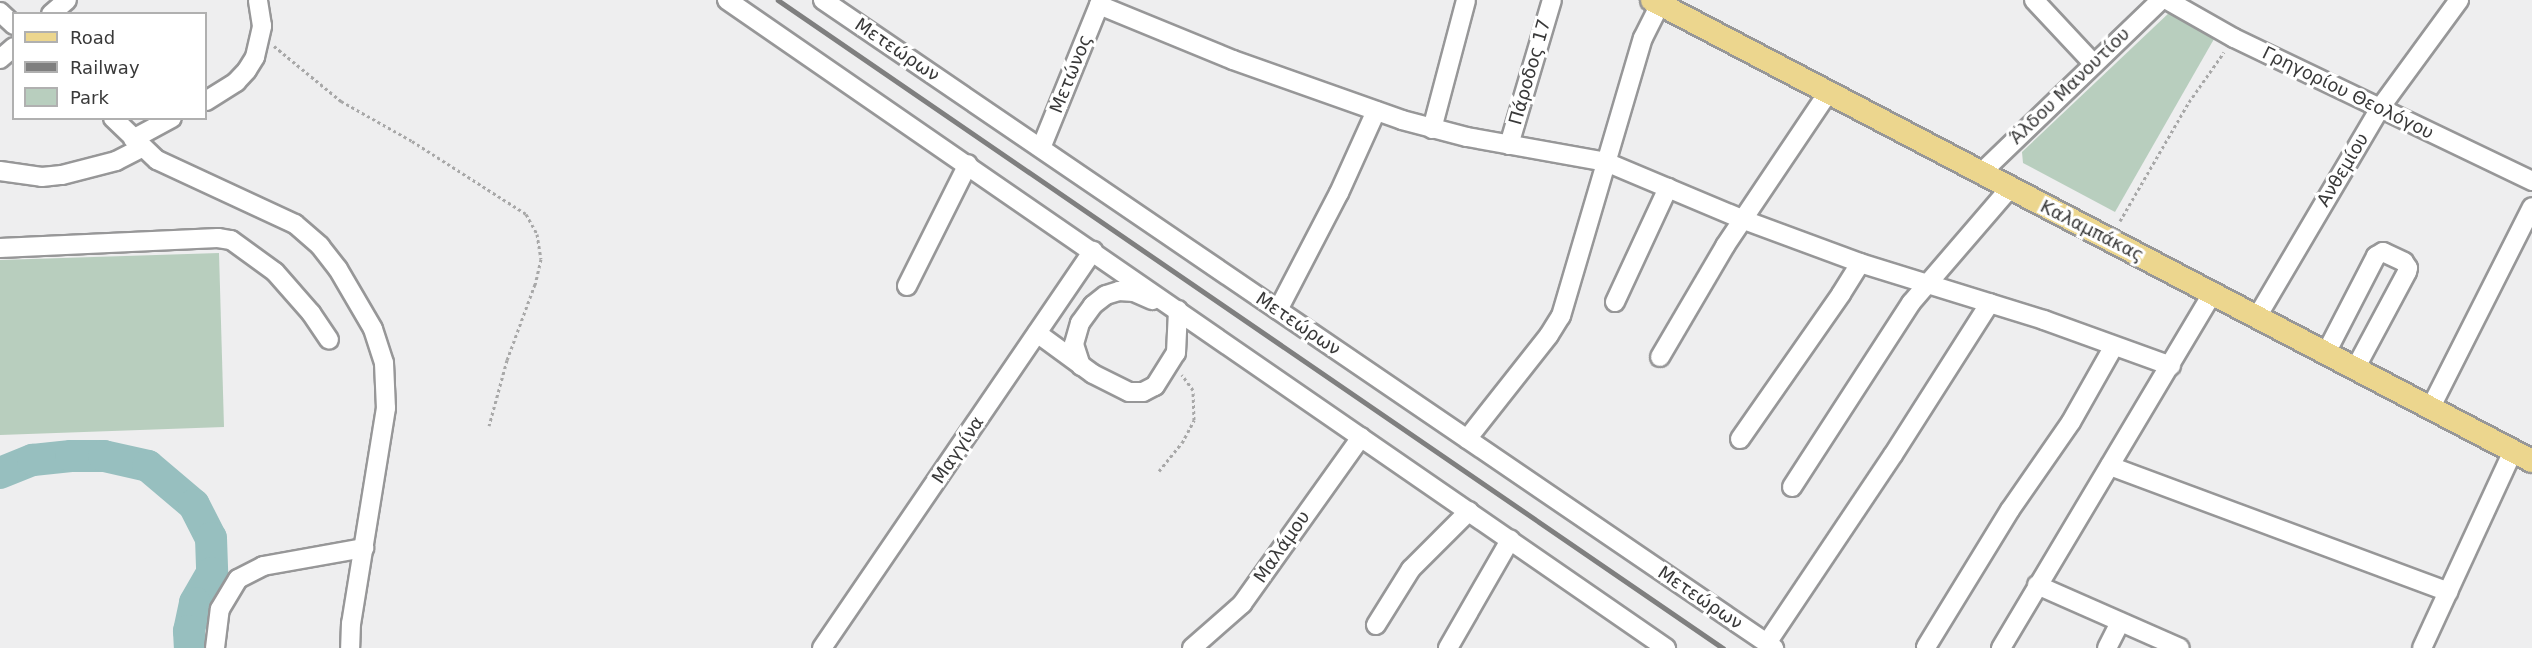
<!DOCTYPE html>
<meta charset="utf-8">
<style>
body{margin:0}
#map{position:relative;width:2532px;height:648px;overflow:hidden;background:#eeeeef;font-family:"DejaVu Sans",sans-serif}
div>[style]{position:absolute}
.green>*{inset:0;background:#b8cebe}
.river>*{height:32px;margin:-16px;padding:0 16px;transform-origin:16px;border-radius:16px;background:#97bfbf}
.path>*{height:3px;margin-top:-1.5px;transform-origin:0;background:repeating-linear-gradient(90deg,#a8a8a8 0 3px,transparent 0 6px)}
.roads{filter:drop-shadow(2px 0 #979798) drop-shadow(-2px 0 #979798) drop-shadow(0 2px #979798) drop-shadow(0 -2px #979798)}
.minor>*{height:18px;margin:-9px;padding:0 9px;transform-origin:9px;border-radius:9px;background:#fff}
.major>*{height:22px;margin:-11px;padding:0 11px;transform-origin:11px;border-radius:11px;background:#ecd68e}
.rail>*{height:4.5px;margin:-2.25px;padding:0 2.25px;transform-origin:2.25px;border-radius:2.25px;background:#7f7f7f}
span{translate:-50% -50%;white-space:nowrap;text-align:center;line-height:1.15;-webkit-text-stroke:6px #fff;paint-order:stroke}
.street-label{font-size:18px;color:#393939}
.legend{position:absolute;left:12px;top:12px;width:195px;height:108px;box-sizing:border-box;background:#fff;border:2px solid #b0b0b0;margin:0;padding:8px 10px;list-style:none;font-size:18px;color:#393939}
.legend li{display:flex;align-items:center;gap:12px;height:30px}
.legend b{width:30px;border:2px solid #b0b0b0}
</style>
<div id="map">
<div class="green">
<i style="clip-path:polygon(2171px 11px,2214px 39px,2115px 212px,2023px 163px,2022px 152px)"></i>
<i style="clip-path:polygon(219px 253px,224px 427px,0 435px,0 260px)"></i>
</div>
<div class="river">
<i style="left:0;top:473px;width:35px;rotate:-22deg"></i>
<i style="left:33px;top:460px;width:38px;rotate:-6deg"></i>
<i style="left:71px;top:456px;width:33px"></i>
<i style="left:104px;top:456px;width:45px;rotate:12.8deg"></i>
<i style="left:148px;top:466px;width:60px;rotate:40.3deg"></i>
<i style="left:194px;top:505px;width:37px;rotate:63deg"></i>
<i style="left:211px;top:538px;width:35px;rotate:88deg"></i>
<i style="left:212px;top:573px;width:34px;rotate:120deg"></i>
<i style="left:195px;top:603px;width:29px;rotate:102deg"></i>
<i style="left:189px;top:631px;width:17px;rotate:87deg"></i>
</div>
<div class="path">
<i style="left:274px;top:46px;width:87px;rotate:39.4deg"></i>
<i style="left:341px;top:101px;width:81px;rotate:29.4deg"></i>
<i style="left:412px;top:141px;width:135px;rotate:32.6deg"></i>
<i style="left:526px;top:214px;width:23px;rotate:61deg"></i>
<i style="left:537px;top:234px;width:25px;rotate:81deg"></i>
<i style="left:541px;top:259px;width:26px;rotate:103deg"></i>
<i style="left:535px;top:284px;width:81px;rotate:110.2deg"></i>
<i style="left:507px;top:360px;width:68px;rotate:105.3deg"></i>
<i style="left:2120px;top:221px;width:138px;rotate:-59.9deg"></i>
<i style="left:2189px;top:102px;width:61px;rotate:-55deg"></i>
<i style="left:1159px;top:471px;width:36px;rotate:-51deg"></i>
<i style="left:1182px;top:443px;width:26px;rotate:-62deg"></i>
<i style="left:1194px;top:420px;width:30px;rotate:-92deg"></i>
<i style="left:1193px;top:390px;width:19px;rotate:-126deg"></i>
</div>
<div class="roads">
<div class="minor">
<i style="left:727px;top:0;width:1141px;rotate:34.61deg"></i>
<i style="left:823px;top:0;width:1151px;rotate:34.27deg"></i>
<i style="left:2034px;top:0;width:86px;rotate:46.9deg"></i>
<i style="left:2167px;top:0;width:77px;rotate:29.6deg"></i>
<i style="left:2234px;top:38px;width:331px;rotate:25.6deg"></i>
<i style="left:1099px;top:5px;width:145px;rotate:22.3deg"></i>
<i style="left:1233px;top:60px;width:179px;rotate:19.5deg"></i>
<i style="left:1402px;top:120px;width:67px;rotate:14.7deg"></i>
<i style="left:1467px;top:137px;width:141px;rotate:10.2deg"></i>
<i style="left:1606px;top:162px;width:150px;rotate:22.8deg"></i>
<i style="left:1744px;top:220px;width:124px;rotate:20.3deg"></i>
<i style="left:1860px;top:263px;width:193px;rotate:17.2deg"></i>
<i style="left:2044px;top:320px;width:135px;rotate:19.9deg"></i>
<i style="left:0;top:12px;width:19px;rotate:43deg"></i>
<i style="left:51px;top:14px;width:21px;rotate:-41deg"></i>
<i style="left:0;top:59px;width:18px;rotate:-41deg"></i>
<i style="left:206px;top:101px;width:36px;rotate:-32deg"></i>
<i style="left:236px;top:82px;width:16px;rotate:-47deg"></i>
<i style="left:247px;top:70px;width:15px;rotate:-58deg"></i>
<i style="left:255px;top:57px;width:32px;rotate:-77deg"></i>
<i style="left:262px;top:26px;width:26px;rotate:-99deg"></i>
<i style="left:113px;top:118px;width:61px;rotate:43.7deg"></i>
<i style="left:157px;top:160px;width:152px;rotate:24.9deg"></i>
<i style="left:295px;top:224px;width:33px;rotate:41deg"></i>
<i style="left:320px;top:246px;width:29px;rotate:52deg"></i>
<i style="left:338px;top:269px;width:69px;rotate:59.7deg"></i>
<i style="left:373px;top:329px;width:36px;rotate:72deg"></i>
<i style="left:384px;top:363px;width:45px;rotate:87.5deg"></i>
<i style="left:386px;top:408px;width:218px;rotate:99.2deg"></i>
<i style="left:351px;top:623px;width:25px;rotate:92deg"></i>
<i style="left:1432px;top:129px;width:133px;rotate:-75.2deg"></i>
<i style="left:133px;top:139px;width:44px;rotate:-28.3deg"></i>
<i style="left:1509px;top:145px;width:151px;rotate:-73.5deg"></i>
<i style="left:1041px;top:148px;width:160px;rotate:-67.9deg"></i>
<i style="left:0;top:171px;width:42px;rotate:8.1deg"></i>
<i style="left:42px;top:177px;width:20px;rotate:-6deg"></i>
<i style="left:62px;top:175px;width:56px;rotate:-14.5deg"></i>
<i style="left:116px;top:161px;width:29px;rotate:-27deg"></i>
<i style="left:1980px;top:174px;width:251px;rotate:-43.9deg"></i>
<i style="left:0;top:248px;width:218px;rotate:-2.6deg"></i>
<i style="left:218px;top:238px;width:13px;rotate:9deg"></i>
<i style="left:231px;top:240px;width:54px;rotate:36deg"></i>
<i style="left:275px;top:272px;width:55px;rotate:48.7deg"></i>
<i style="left:311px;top:313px;width:32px;rotate:56deg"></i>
<i style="left:907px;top:286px;width:136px;rotate:-63.4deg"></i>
<i style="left:1615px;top:302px;width:126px;rotate:-65.1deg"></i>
<i style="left:1278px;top:310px;width:132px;rotate:-62.5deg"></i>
<i style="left:1339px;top:193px;width:90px;rotate:-65.7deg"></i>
<i style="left:2257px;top:317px;width:243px;rotate:-59.5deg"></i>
<i style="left:2380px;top:108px;width:134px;rotate:-53.8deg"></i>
<i style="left:1037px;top:333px;width:69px;rotate:36.2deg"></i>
<i style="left:1093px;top:374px;width:40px;rotate:26.6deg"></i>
<i style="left:1129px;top:392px;width:14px"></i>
<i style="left:1143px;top:392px;width:13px;rotate:-27deg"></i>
<i style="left:1155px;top:386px;width:39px;rotate:-58deg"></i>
<i style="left:1176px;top:353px;width:43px;rotate:-87.3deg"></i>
<i style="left:2326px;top:353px;width:109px;rotate:-62.7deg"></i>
<i style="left:2376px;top:256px;width:8px;rotate:-30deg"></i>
<i style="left:2383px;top:252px;width:23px;rotate:25deg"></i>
<i style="left:2404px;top:262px;width:7px;rotate:56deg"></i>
<i style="left:2408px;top:268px;width:4px;rotate:104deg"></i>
<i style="left:2407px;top:272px;width:110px;rotate:118.2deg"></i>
<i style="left:1660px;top:357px;width:129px;rotate:-59.6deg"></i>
<i style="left:1725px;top:246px;width:183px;rotate:-56.1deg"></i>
<i style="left:1081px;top:366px;width:23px;rotate:-108deg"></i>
<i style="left:1074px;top:344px;width:22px;rotate:-74deg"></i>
<i style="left:1080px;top:323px;width:22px;rotate:-54deg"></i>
<i style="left:1093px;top:305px;width:16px;rotate:-38deg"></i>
<i style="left:1106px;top:295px;width:14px;rotate:-17deg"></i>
<i style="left:1119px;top:291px;width:15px;rotate:4deg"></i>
<i style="left:1134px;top:292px;width:20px;rotate:24deg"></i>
<i style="left:2430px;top:409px;width:226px;rotate:-63.2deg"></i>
<i style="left:1467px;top:439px;width:132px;rotate:-51.7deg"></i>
<i style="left:1549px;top:335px;width:22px;rotate:-58deg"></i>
<i style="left:1561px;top:316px;width:290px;rotate:-73.6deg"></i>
<i style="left:1643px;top:38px;width:42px;rotate:-63.4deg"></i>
<i style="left:1740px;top:439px;width:177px;rotate:-55.1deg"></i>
<i style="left:1841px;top:294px;width:36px;rotate:-58deg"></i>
<i style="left:2110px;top:466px;width:361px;rotate:20.4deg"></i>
<i style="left:1792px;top:487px;width:219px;rotate:-57.1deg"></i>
<i style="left:1911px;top:303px;width:150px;rotate:-49.3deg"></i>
<i style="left:2037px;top:585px;width:156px;rotate:23.8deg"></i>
<i style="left:1376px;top:625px;width:66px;rotate:-58deg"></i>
<i style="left:1411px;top:569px;width:82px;rotate:-45deg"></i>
<i style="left:1767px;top:643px;width:226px;rotate:-56.2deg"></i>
<i style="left:1893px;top:455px;width:180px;rotate:-57.5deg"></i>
<i style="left:1926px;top:647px;width:161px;rotate:-58.5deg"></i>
<i style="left:2010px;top:510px;width:107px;rotate:-55.3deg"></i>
<i style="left:2071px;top:422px;width:87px;rotate:-60.5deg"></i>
<i style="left:215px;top:648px;width:39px;rotate:-83deg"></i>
<i style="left:220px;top:609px;width:35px;rotate:-59deg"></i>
<i style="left:238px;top:579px;width:28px;rotate:-27deg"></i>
<i style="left:263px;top:566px;width:103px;rotate:-10.1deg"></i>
<i style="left:822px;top:648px;width:481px;rotate:-55.7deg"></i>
<i style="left:1192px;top:648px;width:67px;rotate:-41.3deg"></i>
<i style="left:1242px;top:604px;width:205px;rotate:-54.5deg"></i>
<i style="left:1448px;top:648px;width:125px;rotate:-60.1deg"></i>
<i style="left:2001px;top:648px;width:412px;rotate:-59.2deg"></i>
<i style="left:2107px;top:648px;width:29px;rotate:-63deg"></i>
<i style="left:2422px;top:648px;width:217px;rotate:-65.2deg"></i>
</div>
<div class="major">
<i style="left:1652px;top:0;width:993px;rotate:27.65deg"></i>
</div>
</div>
<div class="rail">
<i style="left:778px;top:0;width:1146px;rotate:34.44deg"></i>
</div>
<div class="street-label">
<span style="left:897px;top:50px;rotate:34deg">Μετεώρων</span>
<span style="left:1530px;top:72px;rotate:-74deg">Πάροδος 17</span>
<span style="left:1071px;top:74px;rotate:-68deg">Μετώνος</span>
<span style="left:2070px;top:86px;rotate:-44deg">Άλδου Μανουτίου</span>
<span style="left:2348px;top:93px;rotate:26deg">Γρηγορίου Θεολόγου</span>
<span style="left:2343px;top:170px;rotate:-59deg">Ανθεμίου</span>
<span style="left:2092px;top:231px;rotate:27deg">Καλαμπάκας</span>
<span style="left:1298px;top:324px;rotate:34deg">Μετεώρων</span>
<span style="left:958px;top:450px;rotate:-56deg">Μαγγίνα</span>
<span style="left:1282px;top:547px;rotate:-55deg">Μαλάμου</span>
<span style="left:1700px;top:598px;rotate:34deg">Μετεώρων</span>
</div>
<ul class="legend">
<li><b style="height:8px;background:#ecd68e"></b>Road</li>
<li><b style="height:8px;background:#7f7f7f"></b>Railway</li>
<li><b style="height:16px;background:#b8cebe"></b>Park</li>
</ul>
</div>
